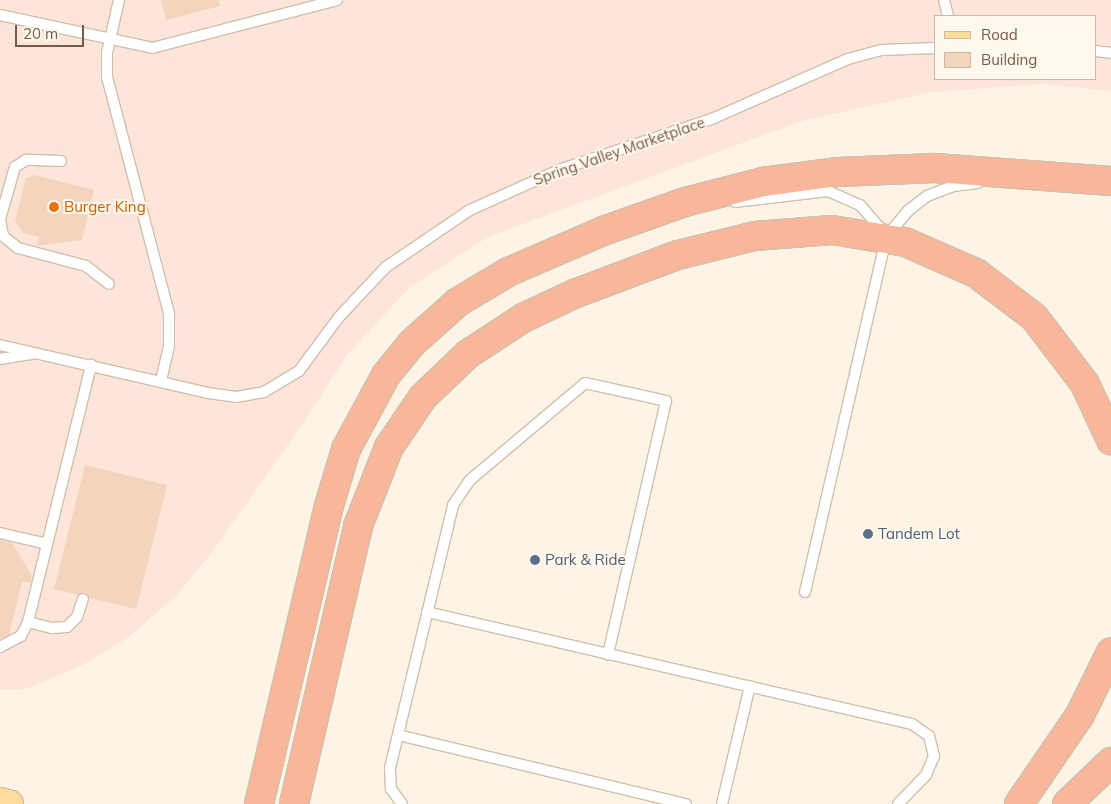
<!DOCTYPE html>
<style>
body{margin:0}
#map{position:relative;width:1111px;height:804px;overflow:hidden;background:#fdf4e5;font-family:Mulish,sans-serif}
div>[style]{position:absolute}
.commercial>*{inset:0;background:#fde5d9}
.building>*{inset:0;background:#f3d4bc}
.roads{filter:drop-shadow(1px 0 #d1bfad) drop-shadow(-1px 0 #d1bfad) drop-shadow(0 1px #d1bfad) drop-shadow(0 -1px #d1bfad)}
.lane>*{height:10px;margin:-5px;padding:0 5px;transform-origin:5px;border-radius:5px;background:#fff}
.primary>*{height:28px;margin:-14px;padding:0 14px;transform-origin:14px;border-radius:14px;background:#fddc9c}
.highway>*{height:28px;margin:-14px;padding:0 14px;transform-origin:14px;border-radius:14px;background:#f8b79a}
.dots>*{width:14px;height:14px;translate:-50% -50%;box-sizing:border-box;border:2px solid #fff8ec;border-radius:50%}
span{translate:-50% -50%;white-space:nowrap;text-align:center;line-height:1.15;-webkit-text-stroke:4px #fff8ec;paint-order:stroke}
.street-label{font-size:15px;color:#775b49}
.food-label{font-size:15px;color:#c56008}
.left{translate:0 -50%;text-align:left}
.service-label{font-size:15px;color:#4e5e75}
.legend{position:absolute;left:934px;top:15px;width:162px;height:65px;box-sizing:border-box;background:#fff8ec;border:1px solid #c9b9ab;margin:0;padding:6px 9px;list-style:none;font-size:15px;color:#775b49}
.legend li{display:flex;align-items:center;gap:10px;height:25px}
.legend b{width:25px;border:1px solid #c9b9ab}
.scale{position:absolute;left:15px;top:25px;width:69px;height:22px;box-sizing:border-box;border:2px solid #775b49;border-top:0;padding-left:6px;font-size:15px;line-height:18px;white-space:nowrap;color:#775b49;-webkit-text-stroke:4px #fff8ec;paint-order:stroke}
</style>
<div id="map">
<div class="commercial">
<i style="clip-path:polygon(evenodd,0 0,1111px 0,1111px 91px,1044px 84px,932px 92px,802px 121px,488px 237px,410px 287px,347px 355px,304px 422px,211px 554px,175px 597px,129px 637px,81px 666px,26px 689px,0 690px,0 0,935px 16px,1095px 16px,1095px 79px,935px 79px,935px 16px)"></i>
</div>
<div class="building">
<i style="clip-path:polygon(161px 0,219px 0,220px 6px,166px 20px)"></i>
<i style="clip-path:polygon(34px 175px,94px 190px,82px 240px,37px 246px,39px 237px,23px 233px,15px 221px,26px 178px)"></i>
<i style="clip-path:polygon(85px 465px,167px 485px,136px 609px,90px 598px,85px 592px,78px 595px,54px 589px)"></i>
<i style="clip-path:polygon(0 540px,12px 543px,32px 576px,30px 583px,22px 581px,9px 635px,0 639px)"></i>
</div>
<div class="roads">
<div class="lane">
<i style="left:119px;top:0;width:54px;rotate:102.8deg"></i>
<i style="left:107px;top:53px;width:24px;rotate:90deg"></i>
<i style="left:107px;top:77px;width:245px;rotate:75.3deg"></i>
<i style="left:169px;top:314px;width:32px;rotate:90deg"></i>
<i style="left:169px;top:346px;width:37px;rotate:103deg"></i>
<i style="left:944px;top:0;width:16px;rotate:76deg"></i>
<i style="left:0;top:15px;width:156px;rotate:12.2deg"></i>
<i style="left:152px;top:48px;width:191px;rotate:-14.5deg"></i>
<i style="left:1095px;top:51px;width:16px;rotate:7deg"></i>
<i style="left:61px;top:161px;width:35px;rotate:-178deg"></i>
<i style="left:26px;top:160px;width:13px;rotate:148deg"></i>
<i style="left:15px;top:167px;width:54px;rotate:106.1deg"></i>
<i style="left:0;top:219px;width:17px;rotate:80deg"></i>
<i style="left:3px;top:236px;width:19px;rotate:39deg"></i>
<i style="left:18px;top:248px;width:70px;rotate:14.8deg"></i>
<i style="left:86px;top:266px;width:29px;rotate:38deg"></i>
<i style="left:735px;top:202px;width:94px;rotate:-6.7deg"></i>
<i style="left:828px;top:191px;width:35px;rotate:24deg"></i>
<i style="left:860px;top:205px;width:38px;rotate:49deg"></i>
<i style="left:0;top:345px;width:213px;rotate:13deg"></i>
<i style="left:208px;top:393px;width:28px;rotate:8deg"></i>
<i style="left:236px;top:397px;width:28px;rotate:-10deg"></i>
<i style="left:264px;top:392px;width:41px;rotate:-31deg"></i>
<i style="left:299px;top:371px;width:67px;rotate:-53.5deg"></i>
<i style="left:339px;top:317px;width:69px;rotate:-46.8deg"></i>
<i style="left:386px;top:267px;width:102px;rotate:-34.2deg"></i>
<i style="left:470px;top:210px;width:98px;rotate:-24.2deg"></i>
<i style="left:559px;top:170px;width:163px;rotate:-18.5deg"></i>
<i style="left:714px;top:118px;width:146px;rotate:-23.8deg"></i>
<i style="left:848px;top:59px;width:35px;rotate:-15deg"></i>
<i style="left:882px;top:50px;width:53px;rotate:-2.2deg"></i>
<i style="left:0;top:359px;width:33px;rotate:-9deg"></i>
<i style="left:0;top:533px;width:48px;rotate:13.2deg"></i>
<i style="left:805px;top:592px;width:364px;rotate:-77.1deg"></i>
<i style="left:886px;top:237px;width:35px;rotate:-50deg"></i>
<i style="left:909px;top:210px;width:23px;rotate:-38deg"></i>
<i style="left:927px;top:196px;width:28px;rotate:-21deg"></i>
<i style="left:953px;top:186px;width:25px;rotate:-7deg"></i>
<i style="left:427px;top:612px;width:498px;rotate:13deg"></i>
<i style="left:912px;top:724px;width:21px;rotate:35deg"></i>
<i style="left:929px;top:736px;width:21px;rotate:76deg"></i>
<i style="left:934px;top:756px;width:21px;rotate:113deg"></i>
<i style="left:926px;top:775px;width:40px;rotate:134deg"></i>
<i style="left:28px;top:622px;width:25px;rotate:14deg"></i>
<i style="left:52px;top:628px;width:15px;rotate:-4deg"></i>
<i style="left:67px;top:627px;width:14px;rotate:-45deg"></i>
<i style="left:77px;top:617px;width:19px;rotate:-72deg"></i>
<i style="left:0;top:647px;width:24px;rotate:-28deg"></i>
<i style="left:21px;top:636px;width:16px;rotate:-63deg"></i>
<i style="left:28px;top:622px;width:265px;rotate:-76.2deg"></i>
<i style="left:398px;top:735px;width:296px;rotate:13.5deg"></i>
<i style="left:402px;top:804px;width:19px;rotate:-126deg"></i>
<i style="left:391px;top:789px;width:21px;rotate:-93deg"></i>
<i style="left:390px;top:768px;width:270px;rotate:-76.5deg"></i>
<i style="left:453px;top:505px;width:30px;rotate:-56deg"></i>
<i style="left:470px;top:480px;width:150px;rotate:-40.1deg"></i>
<i style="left:585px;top:383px;width:83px;rotate:12.5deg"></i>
<i style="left:666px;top:401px;width:260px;rotate:102.9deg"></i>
<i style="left:722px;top:804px;width:121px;rotate:-76.7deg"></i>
</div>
<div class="primary">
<i style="left:0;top:802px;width:9px;rotate:13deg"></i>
</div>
<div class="highway">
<i style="left:259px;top:804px;width:303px;rotate:-76.8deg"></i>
<i style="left:328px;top:509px;width:63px;rotate:-73.3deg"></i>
<i style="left:346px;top:449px;width:84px;rotate:-61.6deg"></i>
<i style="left:386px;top:375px;width:41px;rotate:-50.9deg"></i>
<i style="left:412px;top:343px;width:62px;rotate:-41.7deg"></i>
<i style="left:458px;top:302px;width:58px;rotate:-31deg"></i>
<i style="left:508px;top:272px;width:103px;rotate:-23.3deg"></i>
<i style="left:603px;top:231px;width:87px;rotate:-19.5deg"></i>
<i style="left:685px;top:202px;width:81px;rotate:-14.4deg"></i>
<i style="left:763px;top:182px;width:76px;rotate:-7.6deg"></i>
<i style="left:838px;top:172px;width:97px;rotate:-2.4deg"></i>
<i style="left:935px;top:168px;width:176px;rotate:4.2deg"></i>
<i style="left:294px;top:804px;width:285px;rotate:-77deg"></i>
<i style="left:358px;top:526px;width:85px;rotate:-68.6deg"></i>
<i style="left:389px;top:447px;width:60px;rotate:-55.8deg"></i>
<i style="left:423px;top:397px;width:62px;rotate:-43.7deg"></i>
<i style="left:468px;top:354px;width:66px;rotate:-33.2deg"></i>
<i style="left:523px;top:318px;width:56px;rotate:-25.2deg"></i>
<i style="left:574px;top:294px;width:111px;rotate:-20.6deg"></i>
<i style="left:678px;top:255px;width:79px;rotate:-13.9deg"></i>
<i style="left:755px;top:236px;width:77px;rotate:-4.5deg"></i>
<i style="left:832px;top:230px;width:74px;rotate:9.3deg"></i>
<i style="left:905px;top:242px;width:77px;rotate:23.6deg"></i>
<i style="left:976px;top:273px;width:73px;rotate:37.2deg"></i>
<i style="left:1034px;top:317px;width:84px;rotate:52.7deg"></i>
<i style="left:1085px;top:384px;width:62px;rotate:65.1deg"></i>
<i style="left:1019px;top:804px;width:108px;rotate:-55.6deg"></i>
<i style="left:1080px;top:715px;width:70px;rotate:-63.8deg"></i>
<i style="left:1067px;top:804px;width:61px;rotate:-43.7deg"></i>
</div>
</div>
<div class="dots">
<i style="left:54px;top:207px;background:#e8710a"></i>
<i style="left:868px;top:534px;background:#5c6f8a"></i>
<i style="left:535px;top:560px;background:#5c6f8a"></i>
</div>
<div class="street-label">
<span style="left:619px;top:151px;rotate:-19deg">Spring Valley Marketplace</span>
</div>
<div class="food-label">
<span class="left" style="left:64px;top:207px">Burger King</span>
</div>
<div class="service-label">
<span class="left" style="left:878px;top:534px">Tandem Lot</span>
<span class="left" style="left:545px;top:560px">Park &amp; Ride</span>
</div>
<ul class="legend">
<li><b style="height:6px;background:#fddc9c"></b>Road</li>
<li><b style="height:14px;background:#f3d4bc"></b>Building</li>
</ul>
<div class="scale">20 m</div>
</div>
